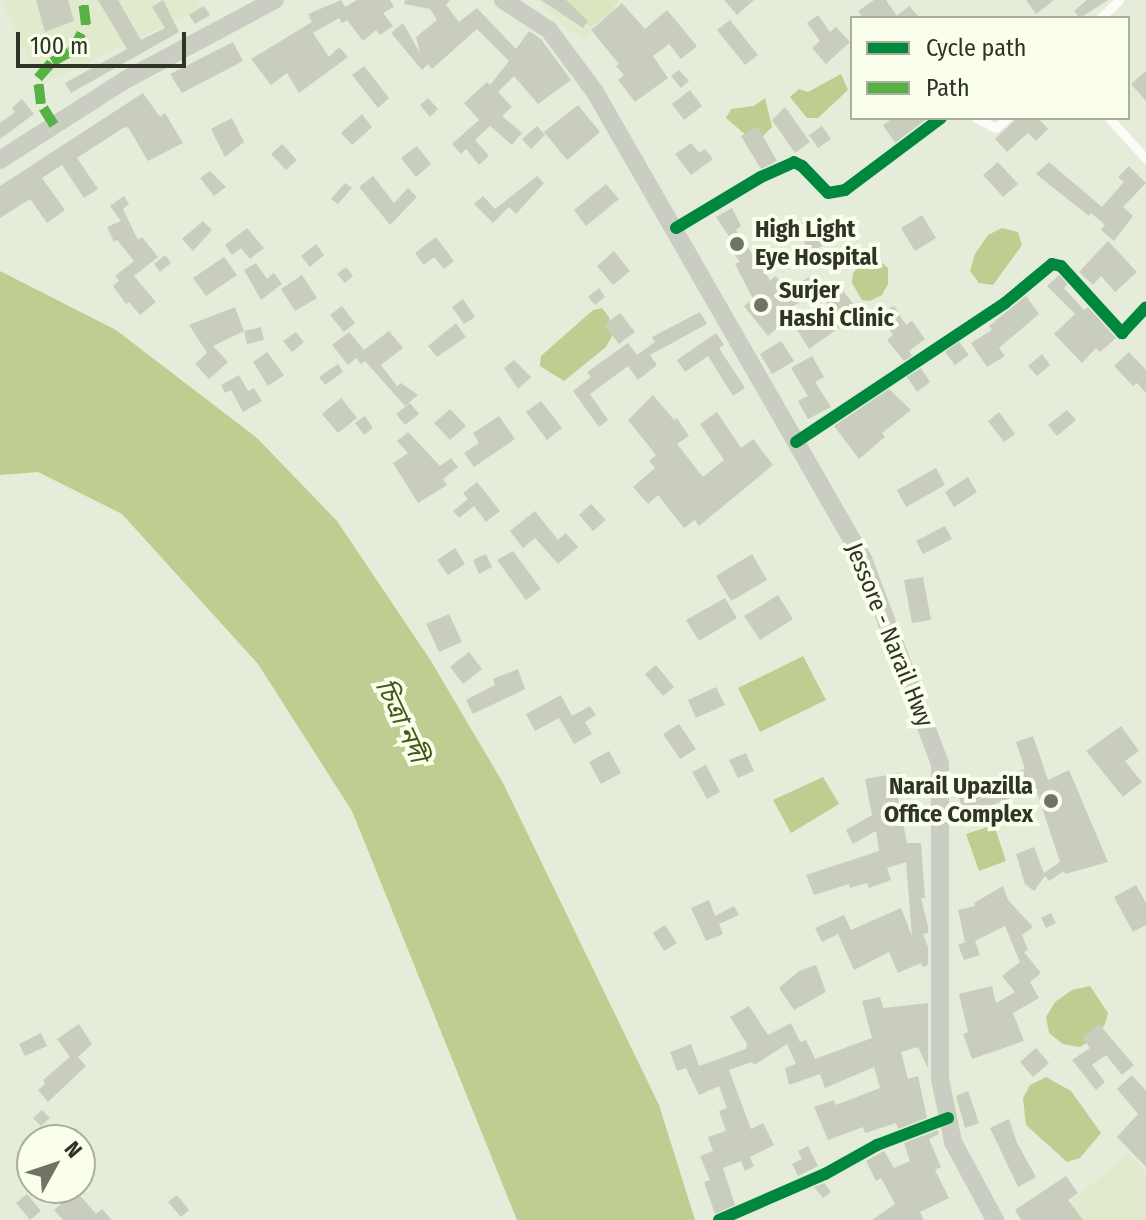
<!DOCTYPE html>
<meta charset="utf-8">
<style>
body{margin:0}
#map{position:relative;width:1146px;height:1220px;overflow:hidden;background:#e6ecda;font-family:"Fira Sans Condensed","Noto Sans Bengali",sans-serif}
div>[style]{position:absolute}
.built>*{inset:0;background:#e1eacd}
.green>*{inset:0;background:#dbe6c1}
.water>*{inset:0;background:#bdce90}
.building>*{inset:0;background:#c8cdbe}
.street>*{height:9px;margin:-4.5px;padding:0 4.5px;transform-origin:4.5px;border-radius:4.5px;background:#fbfcf9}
.highway>*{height:18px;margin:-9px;padding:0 9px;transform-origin:9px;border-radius:9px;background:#cacdc1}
.quiet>*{height:10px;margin-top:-5px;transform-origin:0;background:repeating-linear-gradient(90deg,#56b245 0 20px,transparent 0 30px)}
.cycleway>*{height:12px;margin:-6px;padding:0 6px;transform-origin:6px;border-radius:6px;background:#00873e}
.dots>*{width:22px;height:22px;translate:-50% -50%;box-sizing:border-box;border:4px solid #f9ffeb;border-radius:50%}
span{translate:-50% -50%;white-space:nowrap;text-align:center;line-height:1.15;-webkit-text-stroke:8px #f9ffeb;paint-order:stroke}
.poi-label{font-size:24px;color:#303428;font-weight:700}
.left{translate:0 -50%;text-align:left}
.right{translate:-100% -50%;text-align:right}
.street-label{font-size:24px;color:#303428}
.water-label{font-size:26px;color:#47541a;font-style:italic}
.legend{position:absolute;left:850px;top:16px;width:280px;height:104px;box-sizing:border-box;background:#f9ffeb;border:2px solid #a9ae9d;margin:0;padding:10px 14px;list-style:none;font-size:24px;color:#303428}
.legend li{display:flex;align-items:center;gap:16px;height:40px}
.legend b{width:40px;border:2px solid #a9ae9d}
.north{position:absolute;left:16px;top:1124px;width:80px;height:80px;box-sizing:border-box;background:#f9ffeb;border:2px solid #a9ae9d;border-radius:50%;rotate:50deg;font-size:22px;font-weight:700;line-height:32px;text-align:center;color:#303428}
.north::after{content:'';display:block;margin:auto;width:28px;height:36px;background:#707466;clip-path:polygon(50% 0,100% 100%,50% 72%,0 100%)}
.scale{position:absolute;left:16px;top:32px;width:170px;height:36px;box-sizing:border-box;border:4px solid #303428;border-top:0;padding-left:10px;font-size:24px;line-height:28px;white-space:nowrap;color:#303428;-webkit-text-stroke:6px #f9ffeb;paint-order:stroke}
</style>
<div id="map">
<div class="built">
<i style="clip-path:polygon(1px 0,197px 0,201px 9px,41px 85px)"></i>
<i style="clip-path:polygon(536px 0,556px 0,591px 31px,583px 41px)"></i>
<i style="clip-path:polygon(1128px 1154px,1146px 1173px,1146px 1220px,1049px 1220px)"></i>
</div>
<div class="green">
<i style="clip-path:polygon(560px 0,619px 0,612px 11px,591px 28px)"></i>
</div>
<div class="water">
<i style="clip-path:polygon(841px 74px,848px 90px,818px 118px,807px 118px,790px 97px,799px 89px,808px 92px)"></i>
<i style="clip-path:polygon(765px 98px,772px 127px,760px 139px,747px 136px,726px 118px,731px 109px,754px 106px)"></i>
<i style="clip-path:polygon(1002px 228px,1018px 232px,1022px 245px,993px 285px,979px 283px,970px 271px,975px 254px,988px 235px)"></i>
<i style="clip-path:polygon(875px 257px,888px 268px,888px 284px,882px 295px,870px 301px,862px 300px,852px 283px,853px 273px,866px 259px)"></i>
<i style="clip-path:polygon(0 271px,116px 330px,257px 438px,337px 521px,431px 661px,503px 783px,659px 1105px,695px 1220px,517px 1220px,352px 811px,258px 664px,122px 514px,38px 472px,0 475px)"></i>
<i style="clip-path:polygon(602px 308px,609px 317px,613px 334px,606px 347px,564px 381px,540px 366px,541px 356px,593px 310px)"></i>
<i style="clip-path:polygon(803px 656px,826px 700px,760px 732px,738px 688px)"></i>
<i style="clip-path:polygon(823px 777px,839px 804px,791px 833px,773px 800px)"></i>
<i style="clip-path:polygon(994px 825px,1006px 861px,979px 871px,966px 834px)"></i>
<i style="clip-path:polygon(1090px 986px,1108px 1013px,1105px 1024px,1095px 1038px,1080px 1047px,1063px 1044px,1049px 1033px,1046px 1017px,1055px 1002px,1072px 990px)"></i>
<i style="clip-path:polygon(1046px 1077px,1071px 1091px,1101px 1133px,1080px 1158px,1067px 1162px,1026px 1125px,1023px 1098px,1030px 1085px)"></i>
</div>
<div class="building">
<i style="clip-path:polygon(36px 0,68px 0,74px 21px,45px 32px)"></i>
<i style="clip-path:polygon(98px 0,118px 0,141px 40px,165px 28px,152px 7px,163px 0,179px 32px,71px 93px,65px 83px,127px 49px)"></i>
<i style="clip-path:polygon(341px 0,345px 7px,357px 0,390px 0,394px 7px,383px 13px,393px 26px,380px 35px,376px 30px,363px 41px,347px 20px,342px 23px,339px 18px,313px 33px,329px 57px,339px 47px,348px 57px,299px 93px,287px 73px,271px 85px,251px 59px,312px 22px,308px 14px)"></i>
<i style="clip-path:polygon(405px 0,450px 0,446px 5px,459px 22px,477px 8px,516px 49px,529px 31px,541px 39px,571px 80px,538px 104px,514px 76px,498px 92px,512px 107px,502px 116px,522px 133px,512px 145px,490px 126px,475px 140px,489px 156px,479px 165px,466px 149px,461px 154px,452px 144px,479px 120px,464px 103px,487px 82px,490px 85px,509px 61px,477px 29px,432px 69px,428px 64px,422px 70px,391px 33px,403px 23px,420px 53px,416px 37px,437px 20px,430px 9px,404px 4px)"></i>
<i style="clip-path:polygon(541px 0,566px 0,588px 21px,583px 28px)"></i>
<i style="clip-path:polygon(724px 0,754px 0,737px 15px)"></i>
<i style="clip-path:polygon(874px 0,886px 0,897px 16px,909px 6px,920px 18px,863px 18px,858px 11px)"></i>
<i style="clip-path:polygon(1026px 0,1054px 0,1036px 14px)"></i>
<i style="clip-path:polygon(1087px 0,1108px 0,1080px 18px,1074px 11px)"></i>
<i style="clip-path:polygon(622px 3px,645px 29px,667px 10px,697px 46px,681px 59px,669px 44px,653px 56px,668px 78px,635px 102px,618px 80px,624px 75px,616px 66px,619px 64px,591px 30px)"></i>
<i style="clip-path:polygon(204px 6px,210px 15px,195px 24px,189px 15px)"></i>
<i style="clip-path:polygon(818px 15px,830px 32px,836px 27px,850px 42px,826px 64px,812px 48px,820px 41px,807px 23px)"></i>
<i style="clip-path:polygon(730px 20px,758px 55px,745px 65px,717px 30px)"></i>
<i style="clip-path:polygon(233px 42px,243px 61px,182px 93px,170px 74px)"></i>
<i style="clip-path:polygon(364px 66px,389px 98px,378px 108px,352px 75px)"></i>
<i style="clip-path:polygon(679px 70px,689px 81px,681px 88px,671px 76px)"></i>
<i style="clip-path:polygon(1146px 71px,1146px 101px,1131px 84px)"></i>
<i style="clip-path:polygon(690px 90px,702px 106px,684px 120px,672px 104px)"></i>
<i style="clip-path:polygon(143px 93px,160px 117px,165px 113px,183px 143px,148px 161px,128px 127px,123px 128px,77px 158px,98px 189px,84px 198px,62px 165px,42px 178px,65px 210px,47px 223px,30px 199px,0 218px,0 186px)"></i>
<i style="clip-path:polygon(428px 98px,438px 109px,430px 117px,420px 105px)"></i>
<i style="clip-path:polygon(22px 99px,34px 114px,0 139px,0 123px,15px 112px,12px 108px)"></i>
<i style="clip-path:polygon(578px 105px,600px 132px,567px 160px,544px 132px)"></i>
<i style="clip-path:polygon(785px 107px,810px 142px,795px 153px,772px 120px)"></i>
<i style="clip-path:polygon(362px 114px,372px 127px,352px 145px,341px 133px)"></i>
<i style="clip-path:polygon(232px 118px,244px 142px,225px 157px,211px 129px)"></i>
<i style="clip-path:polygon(893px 118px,928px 118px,895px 143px,883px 125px)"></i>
<i style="clip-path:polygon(1017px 118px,1038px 118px,1048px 129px,1036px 141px,1028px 133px,1007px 152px,995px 139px)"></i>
<i style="clip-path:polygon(537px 126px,545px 135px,531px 149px,522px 139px)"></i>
<i style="clip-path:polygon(757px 126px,777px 161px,761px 169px,741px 136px)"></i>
<i style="clip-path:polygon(822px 126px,831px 139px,818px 148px,809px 135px)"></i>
<i style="clip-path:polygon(691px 143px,699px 153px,705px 149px,713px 159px,691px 175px,675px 154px)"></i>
<i style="clip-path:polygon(282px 144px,297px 160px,286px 170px,271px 154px)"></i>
<i style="clip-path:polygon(417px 146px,431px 164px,416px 177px,401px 158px)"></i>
<i style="clip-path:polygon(998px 162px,1018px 184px,1003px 197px,983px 175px)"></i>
<i style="clip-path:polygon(1049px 162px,1102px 207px,1124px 182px,1118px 177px,1129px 166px,1146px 183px,1123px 207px,1133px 216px,1114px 241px,1101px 230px,1105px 225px,1091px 213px,1089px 216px,1036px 174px)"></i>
<i style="clip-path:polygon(210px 171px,226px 187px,214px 196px,200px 178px)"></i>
<i style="clip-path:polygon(373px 176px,394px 203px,408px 188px,417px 197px,390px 225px,359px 187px)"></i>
<i style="clip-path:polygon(537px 176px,544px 183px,516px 214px,509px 207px,493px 223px,474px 204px,483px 196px,495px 209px)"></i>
<i style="clip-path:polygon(345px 183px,352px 188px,338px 204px,331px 199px)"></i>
<i style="clip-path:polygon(606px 184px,619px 199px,586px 226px,574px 210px)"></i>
<i style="clip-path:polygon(124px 196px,129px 204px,123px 209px,138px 240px,142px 237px,158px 257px,134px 276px,156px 302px,140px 315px,129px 302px,126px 304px,113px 286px,119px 281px,115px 276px,134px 261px,117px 240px,114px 242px,107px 227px,121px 221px,110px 206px)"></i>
<i style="clip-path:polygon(732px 208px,741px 226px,736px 230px,753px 255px,756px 254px,770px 281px,776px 276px,787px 291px,809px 277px,818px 291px,787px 310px,792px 316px,768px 336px,744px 306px,753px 299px,735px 264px,740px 262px,727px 244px,732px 241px,716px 217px)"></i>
<i style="clip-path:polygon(922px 215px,936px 238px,915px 251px,901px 228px)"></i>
<i style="clip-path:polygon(810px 217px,825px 244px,810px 253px,795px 226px)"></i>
<i style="clip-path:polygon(773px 219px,782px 231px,768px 241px,760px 228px)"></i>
<i style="clip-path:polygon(203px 221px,212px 230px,193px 251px,182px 239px)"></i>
<i style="clip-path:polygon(247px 228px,264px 248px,250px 259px,241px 248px,232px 255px,225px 245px)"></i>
<i style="clip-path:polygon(436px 237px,454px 261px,444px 269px,434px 257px,424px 265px,415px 253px)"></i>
<i style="clip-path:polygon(1108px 241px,1137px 272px,1115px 292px,1101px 276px,1093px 285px,1079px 272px)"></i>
<i style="clip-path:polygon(316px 244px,324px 255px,310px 267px,301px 256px)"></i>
<i style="clip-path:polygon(614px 251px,630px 271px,613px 285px,597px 266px)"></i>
<i style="clip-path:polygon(165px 255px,171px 263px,160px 272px,154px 264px)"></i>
<i style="clip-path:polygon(224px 257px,237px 275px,206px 296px,193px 278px)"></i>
<i style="clip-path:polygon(256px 263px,267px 279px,274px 273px,282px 284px,261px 300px,244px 270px)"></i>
<i style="clip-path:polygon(346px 267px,353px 276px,345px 283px,337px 274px)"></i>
<i style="clip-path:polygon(302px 275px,317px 298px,295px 311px,281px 289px)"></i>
<i style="clip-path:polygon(1059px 275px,1068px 284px,1064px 288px,1084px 310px,1088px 307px,1116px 338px,1100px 352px,1096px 348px,1082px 363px,1054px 334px,1075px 314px,1047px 286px)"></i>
<i style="clip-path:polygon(839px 285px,860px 313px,809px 349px,796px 328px,829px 306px,823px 298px)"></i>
<i style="clip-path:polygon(599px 288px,605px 297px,595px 305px,588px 297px)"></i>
<i style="clip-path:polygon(1026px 296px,1039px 314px,999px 348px,1005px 356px,987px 367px,971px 343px,992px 330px,989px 326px)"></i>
<i style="clip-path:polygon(463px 299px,475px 317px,464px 324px,452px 307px)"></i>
<i style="clip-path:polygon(342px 306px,355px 323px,344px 332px,330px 315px)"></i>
<i style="clip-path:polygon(894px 306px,906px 325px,912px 321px,925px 339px,909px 351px,912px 356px,904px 361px,887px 340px,893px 335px,880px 314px)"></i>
<i style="clip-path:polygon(235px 307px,244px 331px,261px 327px,264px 340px,247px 344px,244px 331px,213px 346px,228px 362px,209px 379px,195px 364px,207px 353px,189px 325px)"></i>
<i style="clip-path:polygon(700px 312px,707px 324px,650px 355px,657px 365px,638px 380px,628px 366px,590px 394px,608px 420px,599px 427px,573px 391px,591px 377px,587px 372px,628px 343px,637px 355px,655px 342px,652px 337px)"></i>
<i style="clip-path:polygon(620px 313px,635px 332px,619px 344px,604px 325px)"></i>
<i style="clip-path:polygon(456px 323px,466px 337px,437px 357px,428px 346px)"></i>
<i style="clip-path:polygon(389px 331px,403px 348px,381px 365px,397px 386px,401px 383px,418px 395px,405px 406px,365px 361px,361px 364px,356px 358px,348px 365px,332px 345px,349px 332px,364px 350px)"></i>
<i style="clip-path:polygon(296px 332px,304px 342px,292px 352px,283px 341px)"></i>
<i style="clip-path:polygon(716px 333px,724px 345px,719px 348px,745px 388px,733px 396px,708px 356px,685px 372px,677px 360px)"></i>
<i style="clip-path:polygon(781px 341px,794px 361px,772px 374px,760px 354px)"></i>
<i style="clip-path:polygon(959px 342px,969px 355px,955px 365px,945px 352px)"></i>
<i style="clip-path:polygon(267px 352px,284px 375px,268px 386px,253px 362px)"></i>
<i style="clip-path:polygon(1129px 352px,1146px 370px,1146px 393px,1137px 383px,1133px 386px,1114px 366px)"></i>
<i style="clip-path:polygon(1042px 354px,1050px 365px,1037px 376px,1028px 366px)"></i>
<i style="clip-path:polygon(812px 356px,824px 377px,815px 382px,831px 407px,808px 419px,798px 401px,808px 396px,791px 368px)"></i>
<i style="clip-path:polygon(514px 360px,531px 377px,518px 389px,504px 368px)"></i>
<i style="clip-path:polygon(338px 364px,343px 372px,325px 385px,319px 377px)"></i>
<i style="clip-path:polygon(921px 368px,930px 382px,917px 392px,907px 377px)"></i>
<i style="clip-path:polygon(239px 375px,248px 391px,254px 388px,262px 401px,243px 412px,231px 390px,225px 393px,221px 385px)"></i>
<i style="clip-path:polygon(889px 389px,911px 410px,882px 433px,885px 437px,859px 459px,834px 426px)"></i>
<i style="clip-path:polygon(653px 395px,674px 420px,677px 418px,689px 436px,677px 444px,703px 477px,724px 460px,700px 424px,717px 412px,741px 448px,753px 439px,773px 465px,699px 526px,695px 520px,684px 528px,658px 495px,648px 504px,633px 487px,655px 468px,649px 461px,656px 455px,628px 420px)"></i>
<i style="clip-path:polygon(341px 398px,357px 418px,338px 433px,322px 414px)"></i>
<i style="clip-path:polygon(541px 401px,562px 428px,547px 440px,526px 412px)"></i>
<i style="clip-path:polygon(410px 403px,419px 414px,405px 425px,396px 414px)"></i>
<i style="clip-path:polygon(450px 409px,466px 426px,450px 440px,434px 423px)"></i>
<i style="clip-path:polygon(1067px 410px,1076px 420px,1057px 436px,1048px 425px)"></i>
<i style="clip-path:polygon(999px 412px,1015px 434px,1004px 442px,988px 421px)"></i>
<i style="clip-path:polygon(365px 416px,373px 428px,364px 435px,355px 423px)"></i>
<i style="clip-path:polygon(499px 416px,515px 439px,474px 467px,464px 453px,479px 443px,473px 433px)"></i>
<i style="clip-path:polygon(408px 432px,440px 466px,451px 458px,458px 467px,443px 479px,447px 485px,418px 503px,393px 463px,408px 453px,397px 441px)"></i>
<i style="clip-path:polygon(936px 468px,945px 485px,906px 507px,897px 490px)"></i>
<i style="clip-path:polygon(968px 477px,977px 492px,954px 507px,945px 492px)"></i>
<i style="clip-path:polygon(477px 482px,500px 511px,486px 522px,474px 506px,459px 518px,453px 511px,468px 499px,463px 493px)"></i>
<i style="clip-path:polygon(591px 504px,606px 520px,593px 531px,579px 515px)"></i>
<i style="clip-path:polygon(535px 511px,558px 540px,566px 533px,578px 547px,558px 564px,535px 538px,523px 548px,510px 531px)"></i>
<i style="clip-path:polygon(945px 526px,952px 539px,923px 554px,916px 541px)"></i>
<i style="clip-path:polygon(455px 548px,465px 564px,448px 575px,437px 560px)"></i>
<i style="clip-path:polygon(513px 551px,541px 589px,526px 600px,497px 560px)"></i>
<i style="clip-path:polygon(486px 554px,492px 567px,479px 574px,473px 560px)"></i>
<i style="clip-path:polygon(752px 554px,767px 580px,731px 601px,716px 576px)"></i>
<i style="clip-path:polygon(923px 577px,931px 620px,912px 623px,904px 580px)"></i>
<i style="clip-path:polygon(778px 595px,793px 619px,760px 640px,744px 616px)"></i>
<i style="clip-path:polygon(725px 598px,737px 618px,699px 641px,686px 620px)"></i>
<i style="clip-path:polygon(449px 614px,462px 642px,439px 652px,426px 624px)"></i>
<i style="clip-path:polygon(469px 652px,482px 669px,463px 684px,450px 667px)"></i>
<i style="clip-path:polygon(656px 665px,674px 687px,663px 696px,645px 674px)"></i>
<i style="clip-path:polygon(518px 669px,525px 689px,473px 714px,466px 700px,495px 685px,493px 679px)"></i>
<i style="clip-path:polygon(716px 687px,725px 705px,696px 718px,688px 700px)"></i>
<i style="clip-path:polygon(561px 695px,572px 716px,590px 706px,596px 715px,585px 722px,592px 734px,574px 744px,559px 718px,535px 731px,526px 714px)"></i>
<i style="clip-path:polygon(679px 724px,696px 749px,680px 759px,663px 734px)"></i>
<i style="clip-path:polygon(1121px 726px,1139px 751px,1125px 761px,1142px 782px,1123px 797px,1086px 751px)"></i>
<i style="clip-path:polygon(1033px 736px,1048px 780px,1069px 770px,1108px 862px,1065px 874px,1064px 871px,1049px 881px,1045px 876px,1034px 891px,1025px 884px,1016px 854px,1034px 847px,1044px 873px,1060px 862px,1036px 789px,964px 815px,956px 787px,987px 777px,988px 782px,1025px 769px,1016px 742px)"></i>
<i style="clip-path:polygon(609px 751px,621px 773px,601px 784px,589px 762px)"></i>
<i style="clip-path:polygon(746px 753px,754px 771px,738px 778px,729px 760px)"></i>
<i style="clip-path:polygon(706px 765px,720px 792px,707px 799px,692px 772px)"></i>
<i style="clip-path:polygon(898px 773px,901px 787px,896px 788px,907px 843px,921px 843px,925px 898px,921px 898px,928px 926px,928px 933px,923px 934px,928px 947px,928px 965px,923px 967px,921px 963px,898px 973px,889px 952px,854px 970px,838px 934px,822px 942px,815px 928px,844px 915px,851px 930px,901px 908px,912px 936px,906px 862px,887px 868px,891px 880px,869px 888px,867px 883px,850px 888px,849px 884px,814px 895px,806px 875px,879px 851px,876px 831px,853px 844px,846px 830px,872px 815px,865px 779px)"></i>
<i style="clip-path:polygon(1136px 885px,1146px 903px,1146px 925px,1133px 932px,1114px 897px)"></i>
<i style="clip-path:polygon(1003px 886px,1008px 900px,1033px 927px,1022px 935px,1028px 950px,1024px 952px,1041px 973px,1030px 982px,1039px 998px,1013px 1013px,1024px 1041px,972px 1059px,963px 1034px,968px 1032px,959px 994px,992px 986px,996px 1003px,1015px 992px,1002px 976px,1020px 962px,1005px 926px,975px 941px,980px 955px,964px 960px,958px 945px,965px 942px,958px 910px,975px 906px,974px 903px)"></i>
<i style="clip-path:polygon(709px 900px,715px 916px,734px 906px,739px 915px,719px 924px,723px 934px,706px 941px,691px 908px)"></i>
<i style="clip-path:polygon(1051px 913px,1056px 923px,1046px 928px,1041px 918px)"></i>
<i style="clip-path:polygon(665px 925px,677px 943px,664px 951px,653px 933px)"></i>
<i style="clip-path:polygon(816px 965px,826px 992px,794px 1010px,779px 988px,799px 971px)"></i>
<i style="clip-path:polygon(880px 997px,883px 1008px,928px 1003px,928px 1068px,918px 1047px,901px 1052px,908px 1079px,918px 1076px,927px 1118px,898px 1129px,896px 1123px,865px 1133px,863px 1127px,828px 1140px,814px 1107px,834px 1100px,836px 1105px,880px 1088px,874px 1067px,825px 1088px,820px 1074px,789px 1085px,785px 1068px,796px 1064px,787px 1044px,754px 1065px,752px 1062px,729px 1070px,751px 1129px,763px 1123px,774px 1145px,750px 1157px,754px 1166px,745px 1171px,741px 1161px,723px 1168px,735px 1205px,715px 1214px,704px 1182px,710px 1180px,700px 1156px,713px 1151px,708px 1137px,726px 1131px,719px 1111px,727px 1108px,719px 1086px,699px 1095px,686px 1068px,677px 1071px,670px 1052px,691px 1044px,699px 1066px,746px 1049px,747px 1044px,730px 1017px,749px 1006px,768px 1035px,791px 1023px,800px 1042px,806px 1040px,815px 1059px,872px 1038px,862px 1001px)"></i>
<i style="clip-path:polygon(79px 1024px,92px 1044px,78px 1057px,86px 1066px,48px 1102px,38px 1090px,45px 1084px,43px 1080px,70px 1057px,57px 1039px)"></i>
<i style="clip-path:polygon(1099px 1024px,1134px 1065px,1122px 1075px,1106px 1055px,1092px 1065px,1105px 1082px,1096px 1090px,1072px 1060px,1090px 1048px,1082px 1038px)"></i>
<i style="clip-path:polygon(41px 1033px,47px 1046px,25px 1056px,19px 1044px)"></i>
<i style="clip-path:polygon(1036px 1048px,1049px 1063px,1033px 1077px,1020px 1062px)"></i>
<i style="clip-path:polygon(1132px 1075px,1146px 1091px,1146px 1167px,1117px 1137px,1138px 1114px,1117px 1089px)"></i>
<i style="clip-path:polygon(968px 1091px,979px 1123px,965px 1128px,956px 1096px)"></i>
<i style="clip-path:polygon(42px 1110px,50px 1118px,41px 1126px,33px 1118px)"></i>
<i style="clip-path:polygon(1009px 1119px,1017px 1143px,1036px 1177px,1018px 1187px,990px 1128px)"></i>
<i style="clip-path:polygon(938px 1130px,939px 1134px,929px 1139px,941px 1167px,935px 1170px,949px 1198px,920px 1212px,924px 1220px,872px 1220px,895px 1204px,881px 1178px,876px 1181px,866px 1161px,884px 1151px,894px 1168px,910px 1161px,904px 1143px)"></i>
<i style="clip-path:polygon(808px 1146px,818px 1166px,798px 1176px,792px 1164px,802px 1159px,798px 1151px)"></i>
<i style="clip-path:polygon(1066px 1176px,1078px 1193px,1068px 1200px,1083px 1220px,1021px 1220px,1015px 1210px)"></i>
<i style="clip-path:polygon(824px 1183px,831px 1192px,823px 1198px,814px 1187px)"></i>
<i style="clip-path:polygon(76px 1191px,96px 1214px,102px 1209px,112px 1220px,63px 1220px,54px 1210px)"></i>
<i style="clip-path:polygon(27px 1194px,41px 1211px,30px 1220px,16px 1203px)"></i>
<i style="clip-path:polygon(177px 1195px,189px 1210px,181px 1217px,168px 1202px)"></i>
</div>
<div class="street">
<i style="left:1100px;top:18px;width:26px;rotate:-43deg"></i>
<i style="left:976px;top:118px;width:22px;rotate:27deg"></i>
<i style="left:996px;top:128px;width:15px;rotate:-42deg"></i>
<i style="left:1109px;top:118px;width:55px;rotate:47.9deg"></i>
<i style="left:676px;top:228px;width:99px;rotate:-31deg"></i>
<i style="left:761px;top:177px;width:36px;rotate:-24deg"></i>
<i style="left:794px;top:162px;width:9px;rotate:27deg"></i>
<i style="left:802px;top:166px;width:37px;rotate:46deg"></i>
<i style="left:828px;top:193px;width:17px;rotate:-10deg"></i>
<i style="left:845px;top:190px;width:120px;rotate:-36.9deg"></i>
<i style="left:796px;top:442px;width:251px;rotate:-33.6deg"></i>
<i style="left:1005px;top:303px;width:61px;rotate:-39.7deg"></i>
<i style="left:1052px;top:264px;width:9px;rotate:13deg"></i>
<i style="left:1061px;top:266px;width:91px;rotate:47.7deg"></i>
<i style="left:1122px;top:333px;width:35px;rotate:-47deg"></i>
<i style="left:719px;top:1220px;width:116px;rotate:-23.5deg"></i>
<i style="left:825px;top:1174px;width:60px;rotate:-29.1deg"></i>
<i style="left:877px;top:1145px;width:76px;rotate:-20.8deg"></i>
</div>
<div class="highway">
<i style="left:503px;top:0;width:55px;rotate:33.1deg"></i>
<i style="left:549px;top:30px;width:77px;rotate:53.4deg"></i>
<i style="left:595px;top:92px;width:538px;rotate:60.15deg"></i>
<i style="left:863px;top:559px;width:219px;rotate:69.4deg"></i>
<i style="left:940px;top:764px;width:315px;rotate:90deg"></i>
<i style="left:940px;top:1079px;width:64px;rotate:78.3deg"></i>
<i style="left:953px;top:1142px;width:89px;rotate:61.7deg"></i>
<i style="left:0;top:160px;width:148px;rotate:-32.6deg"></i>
<i style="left:125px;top:80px;width:170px;rotate:-28.1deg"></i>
</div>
<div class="quiet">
<i style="left:54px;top:125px;width:25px;rotate:-122deg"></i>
<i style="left:41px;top:104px;width:26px;rotate:-97deg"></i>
<i style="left:38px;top:78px;width:21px;rotate:-49deg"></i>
<i style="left:52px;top:62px;width:23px;rotate:-29deg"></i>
<i style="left:72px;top:51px;width:30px;rotate:-62deg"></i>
<i style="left:86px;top:25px;width:25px;rotate:-97deg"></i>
</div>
<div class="cycleway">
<i style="left:676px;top:228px;width:99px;rotate:-31deg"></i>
<i style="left:761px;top:177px;width:36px;rotate:-24deg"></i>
<i style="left:794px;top:162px;width:9px;rotate:27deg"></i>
<i style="left:802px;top:166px;width:37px;rotate:46deg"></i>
<i style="left:828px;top:193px;width:17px;rotate:-10deg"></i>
<i style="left:845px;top:190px;width:120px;rotate:-36.9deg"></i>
<i style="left:796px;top:442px;width:251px;rotate:-33.6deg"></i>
<i style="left:1005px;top:303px;width:61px;rotate:-39.7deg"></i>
<i style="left:1052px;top:264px;width:9px;rotate:13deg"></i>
<i style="left:1061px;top:266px;width:91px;rotate:47.7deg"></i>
<i style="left:1122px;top:333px;width:35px;rotate:-47deg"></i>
<i style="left:719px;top:1220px;width:116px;rotate:-23.5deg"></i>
<i style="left:825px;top:1174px;width:60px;rotate:-29.1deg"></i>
<i style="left:877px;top:1145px;width:76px;rotate:-20.8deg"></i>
</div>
<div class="dots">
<i style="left:737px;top:244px;background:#707466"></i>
<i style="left:761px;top:305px;background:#707466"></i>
<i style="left:1051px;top:801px;background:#707466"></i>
</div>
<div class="poi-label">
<span class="left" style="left:755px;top:244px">High Light<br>Eye Hospital</span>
<span class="left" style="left:779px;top:305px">Surjer<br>Hashi Clinic</span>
<span class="right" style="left:1033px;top:801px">Narail Upazilla<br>Office Complex</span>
</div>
<div class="street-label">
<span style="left:889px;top:635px;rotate:68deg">Jessore - Narail Hwy</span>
</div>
<div class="water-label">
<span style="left:401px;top:721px;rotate:65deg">চিত্রা নদী</span>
</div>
<ul class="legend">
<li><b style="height:10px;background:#00873e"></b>Cycle path</li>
<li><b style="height:10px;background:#56b245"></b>Path</li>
</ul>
<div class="north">N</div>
<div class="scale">100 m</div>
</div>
